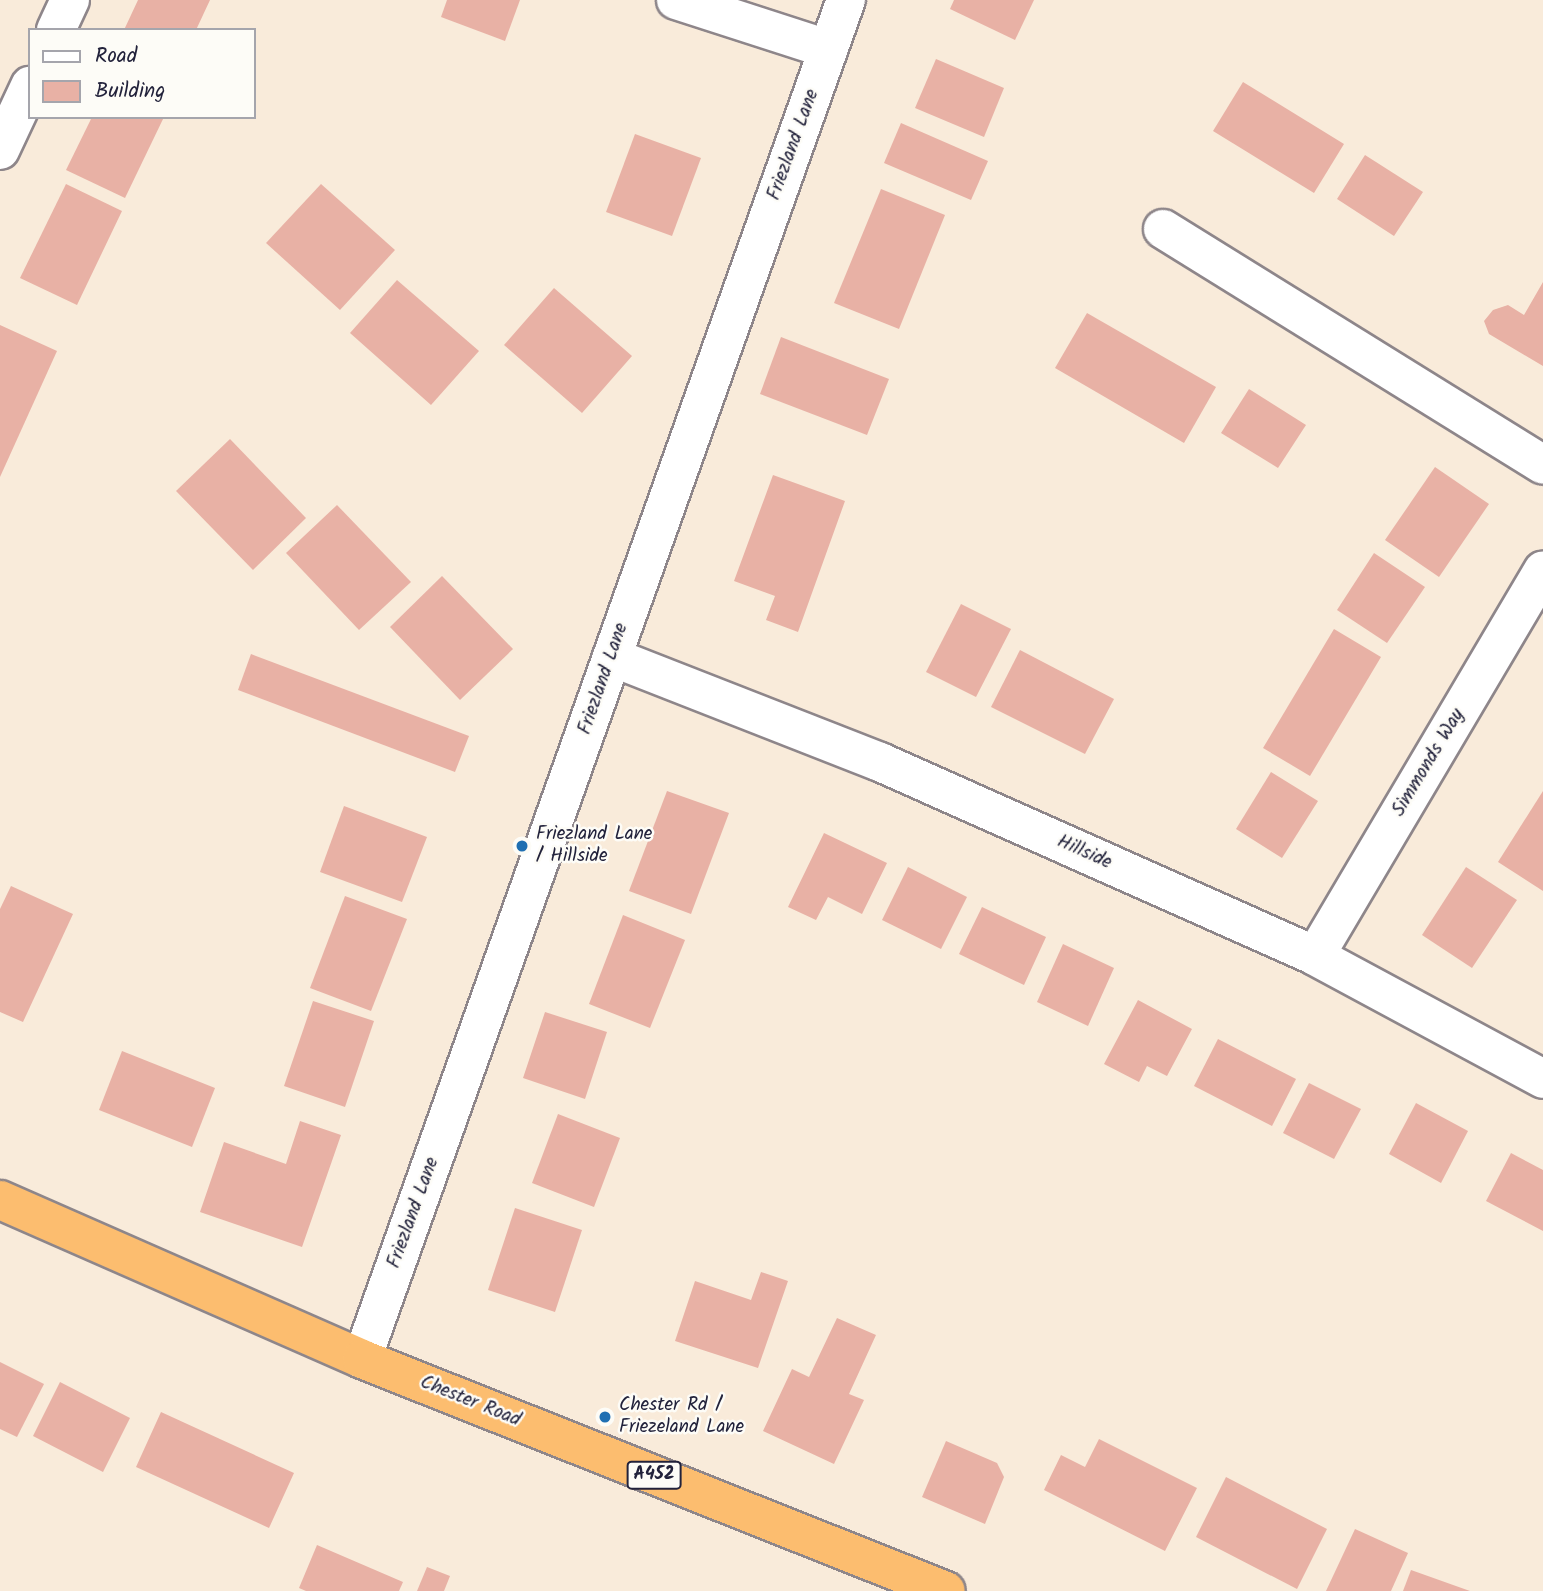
<!DOCTYPE html>
<style>
body{margin:0}
#map{position:relative;width:1543px;height:1591px;overflow:hidden;background:#f9ebda;font-family:Kalam,sans-serif}
div>[style]{position:absolute}
.building>*{inset:0;background:#e8b1a5}
.roads{filter:drop-shadow(2px 0 #8e868a) drop-shadow(-2px 0 #8e868a) drop-shadow(0 2px #8e868a) drop-shadow(0 -2px #8e868a)}
.minor>*{height:38px;margin:-19px;padding:0 19px;transform-origin:19px;border-radius:19px;background:#fff}
.highway>*{height:38px;margin:-19px;padding:0 19px;transform-origin:19px;border-radius:19px;background:#fcbd6f}
.dots>*{width:19px;height:19px;translate:-50% -50%;box-sizing:border-box;border:4px solid #fdfcf7;border-radius:50%}
span{translate:-50% -50%;white-space:nowrap;text-align:center;line-height:1.15;-webkit-text-stroke:5px #fdfcf7;paint-order:stroke}
.shield-label span{padding:2px 5px;background:#fdfcf7;border:2px solid;border-radius:5px;-webkit-text-stroke-width:0}
.shield-label{font-size:18px;color:#22223b;font-weight:700}
.street-label{font-size:19px;color:#22223b}
.poi-label{font-size:19px;color:#22223b}
.left{translate:0 -50%;text-align:left}
.legend{position:absolute;left:28px;top:28px;width:228px;height:91px;box-sizing:border-box;background:#fdfcf7;border:2px solid #a5a5ac;margin:0;padding:9px 12px;list-style:none;font-size:21px;color:#22223b}
.legend li{display:flex;align-items:center;gap:14px;height:35px}
.legend b{width:35px;border:2px solid #a5a5ac}
</style>
<div id="map">
<div class="building">
<i style="clip-path:polygon(138px 0,210px 0,196px 30px,124px 30px)"></i>
<i style="clip-path:polygon(447px 0,520px 0,505px 41px,441px 17px)"></i>
<i style="clip-path:polygon(954px 0,1034px 0,1015px 40px,950px 9px)"></i>
<i style="clip-path:polygon(936px 59px,1004px 88px,984px 137px,915px 108px)"></i>
<i style="clip-path:polygon(1243px 82px,1344px 144px,1314px 193px,1213px 131px)"></i>
<i style="clip-path:polygon(92px 117px,164px 117px,125px 198px,66px 170px)"></i>
<i style="clip-path:polygon(901px 123px,988px 161px,971px 200px,884px 163px)"></i>
<i style="clip-path:polygon(635px 134px,701px 158px,672px 236px,606px 212px)"></i>
<i style="clip-path:polygon(1365px 155px,1423px 192px,1394px 236px,1337px 199px)"></i>
<i style="clip-path:polygon(66px 184px,122px 211px,77px 305px,20px 278px)"></i>
<i style="clip-path:polygon(321px 184px,395px 250px,340px 310px,266px 243px)"></i>
<i style="clip-path:polygon(881px 189px,945px 215px,899px 329px,834px 303px)"></i>
<i style="clip-path:polygon(397px 280px,479px 351px,431px 405px,350px 333px)"></i>
<i style="clip-path:polygon(1543px 282px,1543px 366px,1489px 334px,1484px 321px,1493px 310px,1508px 305px,1524px 315px)"></i>
<i style="clip-path:polygon(554px 288px,632px 356px,582px 413px,504px 345px)"></i>
<i style="clip-path:polygon(1087px 313px,1216px 387px,1184px 443px,1055px 368px)"></i>
<i style="clip-path:polygon(0 325px,57px 351px,0 477px)"></i>
<i style="clip-path:polygon(781px 337px,889px 379px,867px 435px,760px 394px)"></i>
<i style="clip-path:polygon(1249px 389px,1306px 425px,1278px 468px,1221px 433px)"></i>
<i style="clip-path:polygon(230px 439px,306px 518px,253px 570px,176px 491px)"></i>
<i style="clip-path:polygon(1435px 467px,1489px 504px,1439px 577px,1385px 540px)"></i>
<i style="clip-path:polygon(773px 475px,845px 501px,798px 632px,766px 620px,775px 596px,734px 581px)"></i>
<i style="clip-path:polygon(337px 505px,411px 582px,359px 630px,286px 553px)"></i>
<i style="clip-path:polygon(1374px 553px,1425px 587px,1387px 643px,1337px 610px)"></i>
<i style="clip-path:polygon(442px 576px,513px 649px,460px 700px,390px 627px)"></i>
<i style="clip-path:polygon(961px 604px,1011px 629px,976px 697px,926px 672px)"></i>
<i style="clip-path:polygon(1334px 629px,1381px 657px,1310px 776px,1263px 748px)"></i>
<i style="clip-path:polygon(1020px 650px,1114px 699px,1085px 754px,991px 707px)"></i>
<i style="clip-path:polygon(251px 654px,469px 736px,455px 772px,238px 690px)"></i>
<i style="clip-path:polygon(1271px 772px,1318px 801px,1282px 858px,1236px 829px)"></i>
<i style="clip-path:polygon(667px 791px,729px 813px,691px 914px,629px 891px)"></i>
<i style="clip-path:polygon(1543px 791px,1543px 891px,1498px 862px)"></i>
<i style="clip-path:polygon(344px 806px,427px 837px,402px 902px,320px 872px)"></i>
<i style="clip-path:polygon(824px 833px,887px 863px,862px 914px,828px 897px,816px 920px,788px 907px)"></i>
<i style="clip-path:polygon(908px 867px,967px 897px,941px 949px,882px 920px)"></i>
<i style="clip-path:polygon(1466px 867px,1517px 900px,1472px 968px,1422px 935px)"></i>
<i style="clip-path:polygon(11px 886px,73px 914px,23px 1022px,0 1012px,0 909px)"></i>
<i style="clip-path:polygon(345px 896px,407px 919px,371px 1011px,310px 988px)"></i>
<i style="clip-path:polygon(982px 907px,1046px 937px,1024px 985px,959px 954px)"></i>
<i style="clip-path:polygon(623px 915px,685px 940px,650px 1028px,589px 1004px)"></i>
<i style="clip-path:polygon(1063px 944px,1114px 968px,1088px 1026px,1037px 1002px)"></i>
<i style="clip-path:polygon(1138px 1000px,1192px 1029px,1167px 1076px,1147px 1066px,1139px 1082px,1104px 1064px)"></i>
<i style="clip-path:polygon(313px 1001px,374px 1021px,345px 1107px,284px 1086px)"></i>
<i style="clip-path:polygon(545px 1012px,607px 1032px,585px 1099px,523px 1078px)"></i>
<i style="clip-path:polygon(1218px 1039px,1296px 1079px,1272px 1126px,1194px 1086px)"></i>
<i style="clip-path:polygon(122px 1051px,215px 1088px,192px 1147px,99px 1110px)"></i>
<i style="clip-path:polygon(1309px 1083px,1361px 1109px,1334px 1159px,1283px 1133px)"></i>
<i style="clip-path:polygon(1416px 1103px,1468px 1131px,1441px 1183px,1389px 1154px)"></i>
<i style="clip-path:polygon(558px 1114px,620px 1138px,594px 1207px,532px 1183px)"></i>
<i style="clip-path:polygon(300px 1121px,341px 1135px,302px 1247px,200px 1212px,224px 1142px,286px 1164px)"></i>
<i style="clip-path:polygon(1511px 1153px,1543px 1170px,1543px 1231px,1486px 1201px)"></i>
<i style="clip-path:polygon(515px 1208px,582px 1230px,555px 1312px,488px 1290px)"></i>
<i style="clip-path:polygon(761px 1272px,788px 1281px,758px 1368px,675px 1341px,695px 1281px,751px 1300px)"></i>
<i style="clip-path:polygon(837px 1318px,876px 1335px,849px 1394px,864px 1400px,834px 1464px,763px 1431px,792px 1369px,809px 1377px)"></i>
<i style="clip-path:polygon(0 1362px,44px 1384px,17px 1437px,0 1429px)"></i>
<i style="clip-path:polygon(60px 1382px,130px 1418px,103px 1472px,33px 1436px)"></i>
<i style="clip-path:polygon(161px 1412px,294px 1473px,269px 1528px,136px 1467px)"></i>
<i style="clip-path:polygon(1099px 1439px,1197px 1488px,1165px 1551px,1044px 1490px,1061px 1455px,1085px 1467px)"></i>
<i style="clip-path:polygon(946px 1441px,997px 1463px,1004px 1477px,985px 1524px,922px 1497px)"></i>
<i style="clip-path:polygon(1226px 1477px,1327px 1529px,1297px 1589px,1196px 1537px)"></i>
<i style="clip-path:polygon(1355px 1529px,1408px 1553px,1391px 1591px,1326px 1591px)"></i>
<i style="clip-path:polygon(317px 1545px,403px 1582px,399px 1591px,306px 1591px,299px 1588px)"></i>
<i style="clip-path:polygon(427px 1567px,450px 1576px,444px 1591px,417px 1591px)"></i>
<i style="clip-path:polygon(1411px 1570px,1470px 1591px,1403px 1591px)"></i>
</div>
<div class="roads">
<div class="minor">
<i style="left:676px;top:0;width:160px;rotate:17.9deg"></i>
<i style="left:56px;top:30px;width:33px;rotate:-65deg"></i>
<i style="left:0;top:150px;width:71px;rotate:-64.9deg"></i>
<i style="left:1163px;top:229px;width:447px;rotate:31.8deg"></i>
<i style="left:612px;top:657px;width:288px;rotate:21.4deg"></i>
<i style="left:880px;top:762px;width:476px;rotate:24deg"></i>
<i style="left:1315px;top:956px;width:259px;rotate:28.3deg"></i>
<i style="left:1315px;top:956px;width:448px;rotate:-59.4deg"></i>
<i style="left:362px;top:1359px;width:1443px;rotate:-70.4deg"></i>
</div>
<div class="highway">
<i style="left:0;top:1200px;width:395px;rotate:23.7deg"></i>
<i style="left:362px;top:1359px;width:628px;rotate:21.67deg"></i>
</div>
</div>
<div class="dots">
<i style="left:522px;top:846px;background:#1f6fb2"></i>
<i style="left:605px;top:1417px;background:#1f6fb2"></i>
</div>
<div class="shield-label">
<span style="left:654px;top:1475px">A452</span>
</div>
<div class="street-label">
<span style="left:794px;top:145px;rotate:-70deg">Friezland Lane</span>
<span style="left:604px;top:679px;rotate:-71deg">Friezland Lane</span>
<span style="left:1429px;top:763px;rotate:-59deg">Simmonds Way</span>
<span style="left:1084px;top:853px;rotate:24deg">Hillside</span>
<span style="left:414px;top:1213px;rotate:-70deg">Friezland Lane</span>
<span style="left:470px;top:1402px;rotate:22deg">Chester Road</span>
</div>
<div class="poi-label">
<span class="left" style="left:536px;top:846px">Friezland Lane<br>/ Hillside</span>
<span class="left" style="left:619px;top:1417px">Chester Rd /<br>Friezeland Lane</span>
</div>
<ul class="legend">
<li><b style="height:9px;background:#fff"></b>Road</li>
<li><b style="height:19px;background:#e8b1a5"></b>Building</li>
</ul>
</div>
